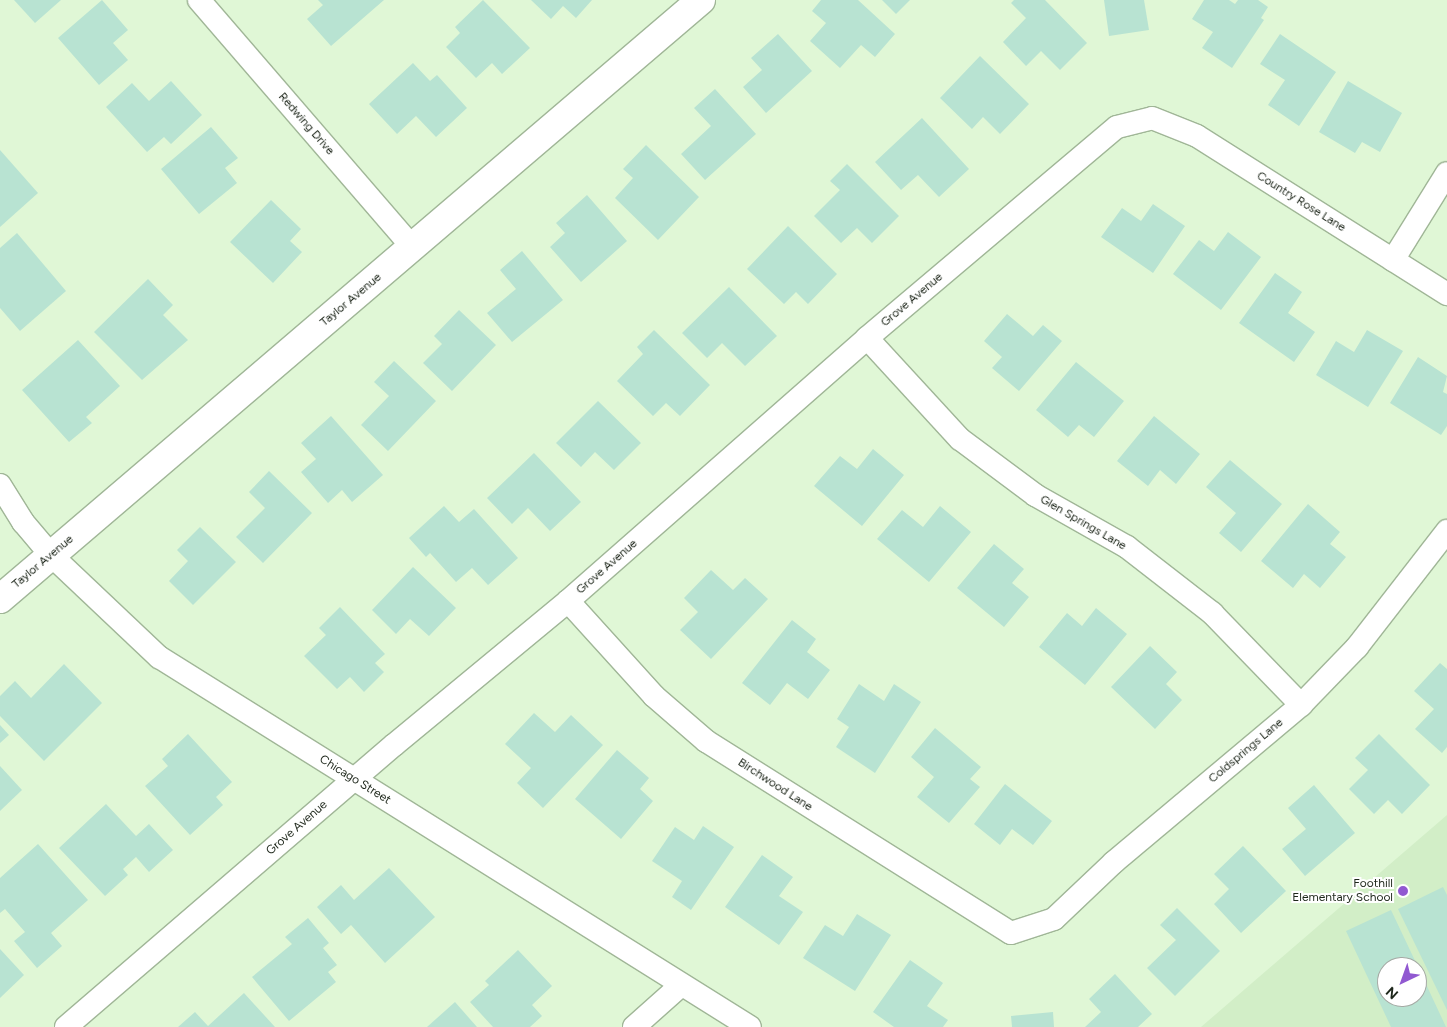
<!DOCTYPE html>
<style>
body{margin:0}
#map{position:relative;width:1447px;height:1027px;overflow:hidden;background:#e0f7d6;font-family:Figtree,sans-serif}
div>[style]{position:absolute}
.built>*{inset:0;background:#d2eec7}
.building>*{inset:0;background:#b8e3d2}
.roads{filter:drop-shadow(1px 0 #a0b697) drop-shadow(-1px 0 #a0b697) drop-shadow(0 1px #a0b697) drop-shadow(0 -1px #a0b697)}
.minor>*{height:22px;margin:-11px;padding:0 11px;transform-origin:11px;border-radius:11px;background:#fff}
.tertiary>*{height:28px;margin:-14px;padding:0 14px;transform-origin:14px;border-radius:14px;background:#fff}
.dots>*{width:14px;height:14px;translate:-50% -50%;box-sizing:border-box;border:2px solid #fff;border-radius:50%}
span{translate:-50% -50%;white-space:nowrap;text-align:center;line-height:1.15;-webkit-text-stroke:4px #fff;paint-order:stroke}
.street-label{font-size:12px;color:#1e271b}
.poi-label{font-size:12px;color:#1e271b}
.right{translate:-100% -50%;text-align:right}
.north{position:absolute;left:1377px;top:957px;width:50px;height:50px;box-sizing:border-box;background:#fff;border:1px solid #a5a9a4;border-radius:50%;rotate:222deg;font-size:14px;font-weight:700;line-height:20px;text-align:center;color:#1e271b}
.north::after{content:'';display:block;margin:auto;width:18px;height:22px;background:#9159d1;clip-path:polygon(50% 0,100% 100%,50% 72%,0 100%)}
</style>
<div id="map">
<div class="built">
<i style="clip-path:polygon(evenodd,1447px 815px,1447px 1027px,1201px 1027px,1447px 815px,1387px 967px,1417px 967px,1417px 997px,1387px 997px,1387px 967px)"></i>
</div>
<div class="building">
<i style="clip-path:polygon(14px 0,61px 0,35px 23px)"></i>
<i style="clip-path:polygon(102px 0,128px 30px,113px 43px,128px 60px,99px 85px,58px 38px)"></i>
<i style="clip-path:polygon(318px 0,384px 0,331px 46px,307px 19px,323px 5px)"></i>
<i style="clip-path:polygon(483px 0,530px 48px,502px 74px,492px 63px,476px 78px,446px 47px,460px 33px,455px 27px)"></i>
<i style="clip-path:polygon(531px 0,592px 0,576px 18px,563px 6px,551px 19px)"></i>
<i style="clip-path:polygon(821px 0,858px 0,895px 34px,875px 57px,861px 45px,840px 68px,810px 41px,826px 23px,812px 11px)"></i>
<i style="clip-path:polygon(882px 0,910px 0,896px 14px)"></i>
<i style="clip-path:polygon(1014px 0,1045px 0,1087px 43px,1060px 70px,1041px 51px,1026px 66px,1003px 42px,1026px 18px,1011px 3px)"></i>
<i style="clip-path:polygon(1104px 0,1144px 0,1149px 30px,1109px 36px)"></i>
<i style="clip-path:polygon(1204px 0,1229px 0,1235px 4px,1238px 0,1258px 0,1268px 7px,1261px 18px,1264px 20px,1232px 68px,1202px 48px,1213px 32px,1192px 19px)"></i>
<i style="clip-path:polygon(778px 34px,812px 71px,766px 113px,743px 87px,762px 70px,751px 58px)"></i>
<i style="clip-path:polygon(1280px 34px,1336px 72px,1299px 126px,1268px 105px,1285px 80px,1260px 64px)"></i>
<i style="clip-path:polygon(980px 56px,1029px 104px,1000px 134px,983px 117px,972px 129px,940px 98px)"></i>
<i style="clip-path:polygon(413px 63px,430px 81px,437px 75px,467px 108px,436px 137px,416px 116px,397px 134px,369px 104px)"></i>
<i style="clip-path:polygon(171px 81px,202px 115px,171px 144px,164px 137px,147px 152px,106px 107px,132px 83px,149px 101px)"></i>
<i style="clip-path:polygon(1348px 81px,1402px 113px,1380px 152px,1362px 142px,1355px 153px,1319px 132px)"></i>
<i style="clip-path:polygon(715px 89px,756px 134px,705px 180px,681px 154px,711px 126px,694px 108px)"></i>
<i style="clip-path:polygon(922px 118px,969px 169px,939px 197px,918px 175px,901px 190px,875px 162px)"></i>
<i style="clip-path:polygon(211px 127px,238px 158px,225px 168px,237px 183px,199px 214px,161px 169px)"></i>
<i style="clip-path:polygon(646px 145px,699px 197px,658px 240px,615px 198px,633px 178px,623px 169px)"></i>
<i style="clip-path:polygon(0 150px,38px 193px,0 227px)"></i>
<i style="clip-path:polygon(847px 164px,899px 216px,872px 243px,857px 228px,841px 243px,814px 216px,840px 190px,830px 181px)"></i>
<i style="clip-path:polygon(587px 195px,627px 241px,581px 282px,550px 247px,565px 233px,556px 223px)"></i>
<i style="clip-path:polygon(271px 200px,301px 229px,290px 241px,302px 252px,273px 283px,230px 242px)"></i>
<i style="clip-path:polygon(1153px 204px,1185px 226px,1153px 273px,1101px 237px,1122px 208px,1141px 221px)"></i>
<i style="clip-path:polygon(788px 226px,837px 274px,808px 304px,796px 292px,784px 304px,747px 269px)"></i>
<i style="clip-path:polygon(1228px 232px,1261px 257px,1221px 310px,1173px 274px,1199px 240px,1214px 251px)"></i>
<i style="clip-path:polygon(17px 233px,66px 291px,20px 331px,0 308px,0 248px)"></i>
<i style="clip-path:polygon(522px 251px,563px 300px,512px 342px,487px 313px,516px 289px,500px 270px)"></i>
<i style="clip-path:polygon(1275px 273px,1302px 292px,1288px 313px,1315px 332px,1294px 362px,1239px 323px)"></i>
<i style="clip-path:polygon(148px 279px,173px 305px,163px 315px,188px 340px,142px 380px,94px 332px)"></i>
<i style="clip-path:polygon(729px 287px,777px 336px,745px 366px,722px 343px,707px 358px,682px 333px)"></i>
<i style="clip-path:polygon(459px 310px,496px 345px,452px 391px,423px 363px,442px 344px,434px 336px)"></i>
<i style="clip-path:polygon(1007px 314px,1033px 336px,1043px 325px,1062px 341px,1019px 391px,992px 368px,1002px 357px,984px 341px)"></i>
<i style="clip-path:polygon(654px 330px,710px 385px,680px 416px,666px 403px,653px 416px,617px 381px,643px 354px,637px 347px)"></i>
<i style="clip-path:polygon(1367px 330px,1403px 351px,1368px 407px,1316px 375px,1336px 341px,1354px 352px)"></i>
<i style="clip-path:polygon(78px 340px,120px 386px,86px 417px,92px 423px,69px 442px,22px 390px)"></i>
<i style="clip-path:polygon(1418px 357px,1447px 376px,1443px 392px,1447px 394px,1447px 426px,1441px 435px,1390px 403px)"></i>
<i style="clip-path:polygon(394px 361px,436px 401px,388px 451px,361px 425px,389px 396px,374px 382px)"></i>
<i style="clip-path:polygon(1076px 362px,1124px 401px,1094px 437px,1079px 425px,1068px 437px,1036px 410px)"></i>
<i style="clip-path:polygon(598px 401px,641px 443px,614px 470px,595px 452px,581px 467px,556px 443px)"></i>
<i style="clip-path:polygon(331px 416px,383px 475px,352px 502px,342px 490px,328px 503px,301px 472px,316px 459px,301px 443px)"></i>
<i style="clip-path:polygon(1154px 416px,1200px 454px,1176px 484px,1160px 470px,1148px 486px,1117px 461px)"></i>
<i style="clip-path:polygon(873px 449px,904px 475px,862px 526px,814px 486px,840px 456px,857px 469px)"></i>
<i style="clip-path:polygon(534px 453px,581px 502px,550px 531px,528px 508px,512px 524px,487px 498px)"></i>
<i style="clip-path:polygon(1230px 460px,1282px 504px,1241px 552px,1219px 533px,1236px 513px,1206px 487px)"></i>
<i style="clip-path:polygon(269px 471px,312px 513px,263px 563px,236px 537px,265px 508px,249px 492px)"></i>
<i style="clip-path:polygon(1308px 504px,1340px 532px,1330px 544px,1346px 557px,1320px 588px,1304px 574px,1293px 588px,1261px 561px)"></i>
<i style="clip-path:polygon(444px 506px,459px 522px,474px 509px,518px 558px,488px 585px,472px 568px,456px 582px,430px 553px,426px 557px,409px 538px)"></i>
<i style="clip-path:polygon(940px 506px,971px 532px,929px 582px,877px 539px,902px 510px,923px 527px)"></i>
<i style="clip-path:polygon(200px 527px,236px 562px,193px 605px,169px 581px,188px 561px,177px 550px)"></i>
<i style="clip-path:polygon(994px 544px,1024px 569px,1012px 583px,1029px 597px,1004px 627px,957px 588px)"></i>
<i style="clip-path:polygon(413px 567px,456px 608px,429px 636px,410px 619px,396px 634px,372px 610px)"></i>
<i style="clip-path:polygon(711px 570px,733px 590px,745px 578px,768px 599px,711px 659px,680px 630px,698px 612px,684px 598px)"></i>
<i style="clip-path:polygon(340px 607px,385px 654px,375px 663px,384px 672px,364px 692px,350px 677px,337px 689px,304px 656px,326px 635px,319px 628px)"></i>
<i style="clip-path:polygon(1096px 608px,1127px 634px,1085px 685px,1039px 647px,1067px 613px,1082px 626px)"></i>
<i style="clip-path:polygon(792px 620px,816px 639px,807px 652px,830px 670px,808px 699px,787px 683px,770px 705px,742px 683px)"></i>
<i style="clip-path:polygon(1150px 646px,1177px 672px,1166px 684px,1182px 700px,1155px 729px,1111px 687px)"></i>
<i style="clip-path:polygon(1440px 663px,1447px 669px,1447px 747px,1442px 753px,1415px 729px,1434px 709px,1414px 691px)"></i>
<i style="clip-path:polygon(64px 664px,102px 703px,44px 761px,0 716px,0 696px,15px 681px,31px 698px)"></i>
<i style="clip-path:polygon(859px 684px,884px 701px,894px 684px,921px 702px,875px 773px,836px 747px,849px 727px,837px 719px)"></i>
<i style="clip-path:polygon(534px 713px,555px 732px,571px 715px,603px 745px,543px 808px,517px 783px,531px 768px,505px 744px)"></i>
<i style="clip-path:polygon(0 725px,9px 735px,0 743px)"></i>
<i style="clip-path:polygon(935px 728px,981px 767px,970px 779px,980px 787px,949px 823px,917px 797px,934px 777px,911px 757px)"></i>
<i style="clip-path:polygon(188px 734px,232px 782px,216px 797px,223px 805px,190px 835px,145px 786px,168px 766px,162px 759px)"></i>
<i style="clip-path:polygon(1379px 734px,1430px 785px,1402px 814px,1388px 800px,1374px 814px,1349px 789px,1368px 770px,1355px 758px)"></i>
<i style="clip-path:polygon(617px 750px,649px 778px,640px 789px,653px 801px,621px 839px,575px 799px)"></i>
<i style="clip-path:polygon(0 766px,22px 790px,0 811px)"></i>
<i style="clip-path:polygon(1005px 784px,1052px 821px,1033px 845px,1012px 829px,1000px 845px,974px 824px)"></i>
<i style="clip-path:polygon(1314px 785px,1355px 833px,1305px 876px,1282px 849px,1306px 829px,1288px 808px)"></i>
<i style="clip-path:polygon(106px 804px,136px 836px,149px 824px,173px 850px,149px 872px,136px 857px,123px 869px,128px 875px,105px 896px,59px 848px)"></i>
<i style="clip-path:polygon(703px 826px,734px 847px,691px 910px,672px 897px,682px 881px,652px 861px,675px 827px,694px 840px)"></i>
<i style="clip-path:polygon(38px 844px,88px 900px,51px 933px,62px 946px,37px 968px,14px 941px,25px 932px,5px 909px,0 913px,0 878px)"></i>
<i style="clip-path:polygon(1243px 846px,1286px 891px,1241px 933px,1214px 904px,1229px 889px,1214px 874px)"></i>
<i style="clip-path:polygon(762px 855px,793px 877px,779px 896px,803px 912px,779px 945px,725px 907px)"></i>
<i style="clip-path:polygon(389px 868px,435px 917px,385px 963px,351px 925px,341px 934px,317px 907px,341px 885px,354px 900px)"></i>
<i style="clip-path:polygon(1443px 887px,1447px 895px,1447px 1010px,1398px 909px)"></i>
<i style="clip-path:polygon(1177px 908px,1220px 951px,1175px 996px,1147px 968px,1176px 940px,1160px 925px)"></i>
<i style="clip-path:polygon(evenodd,1391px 910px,1418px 967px,1446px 1027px,1391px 1027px,1346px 931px,1391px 910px,1387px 967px,1417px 967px,1417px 997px,1387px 997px,1387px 967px)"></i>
<i style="clip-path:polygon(857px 914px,891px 935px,855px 991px,803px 958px,825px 925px,843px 936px)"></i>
<i style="clip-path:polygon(308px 918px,329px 943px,323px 948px,337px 965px,328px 972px,336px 982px,289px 1021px,252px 977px,292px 944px,285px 937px)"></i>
<i style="clip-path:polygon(0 949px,24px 975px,0 998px)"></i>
<i style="clip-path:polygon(518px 950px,552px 986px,532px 1005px,542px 1016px,530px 1027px,493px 1027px,470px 1002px,489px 985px,485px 981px)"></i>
<i style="clip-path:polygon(910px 960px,943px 983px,927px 1006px,948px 1020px,943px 1027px,894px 1027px,873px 1012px)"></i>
<i style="clip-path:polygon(1115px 974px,1152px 1014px,1138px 1027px,1085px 1027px,1101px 1012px,1089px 999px)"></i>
<i style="clip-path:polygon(244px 993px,275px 1027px,178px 1027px,195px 1012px,208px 1026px)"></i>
<i style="clip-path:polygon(455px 1002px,477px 1027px,427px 1027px)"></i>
<i style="clip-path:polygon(1053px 1012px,1054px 1027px,1012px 1027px,1011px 1016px)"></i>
</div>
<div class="roads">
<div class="minor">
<i style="left:199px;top:0;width:328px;rotate:49.2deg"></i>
<i style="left:1393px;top:260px;width:102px;rotate:-58.2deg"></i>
<i style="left:867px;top:338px;width:137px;rotate:47.4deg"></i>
<i style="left:960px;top:439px;width:94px;rotate:36.7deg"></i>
<i style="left:1035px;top:495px;width:106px;rotate:29.5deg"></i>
<i style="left:1127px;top:547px;width:108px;rotate:37.8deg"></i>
<i style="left:1212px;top:613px;width:128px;rotate:45.9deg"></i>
<i style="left:0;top:485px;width:44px;rotate:58.1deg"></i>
<i style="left:23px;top:522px;width:43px;rotate:49.7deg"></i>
<i style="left:51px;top:555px;width:149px;rotate:43.4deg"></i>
<i style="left:159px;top:657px;width:697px;rotate:32.05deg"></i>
<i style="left:568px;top:601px;width:128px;rotate:47.8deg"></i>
<i style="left:654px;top:696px;width:69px;rotate:40.9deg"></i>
<i style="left:706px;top:741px;width:360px;rotate:32.2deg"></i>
<i style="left:1011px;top:933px;width:45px;rotate:-18deg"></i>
<i style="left:1054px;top:919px;width:83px;rotate:-43.5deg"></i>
<i style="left:1114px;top:862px;width:244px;rotate:-40deg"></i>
<i style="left:1301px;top:705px;width:81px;rotate:-46deg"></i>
<i style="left:1357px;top:647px;width:147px;rotate:-52.2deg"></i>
<i style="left:66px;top:1027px;width:433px;rotate:-40.7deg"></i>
<i style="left:394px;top:745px;width:226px;rotate:-39.6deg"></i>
<i style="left:568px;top:601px;width:398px;rotate:-41.3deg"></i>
<i style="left:867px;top:338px;width:327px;rotate:-40.2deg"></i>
<i style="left:1117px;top:127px;width:36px;rotate:-14deg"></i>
<i style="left:1152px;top:118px;width:48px;rotate:21.8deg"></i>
<i style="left:1197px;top:136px;width:296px;rotate:32.3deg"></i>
<i style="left:634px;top:1027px;width:62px;rotate:-41.7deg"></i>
</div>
<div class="tertiary">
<i style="left:0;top:599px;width:922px;rotate:-40.51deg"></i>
</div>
</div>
<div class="dots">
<i style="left:1403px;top:891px;background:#9159d1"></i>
</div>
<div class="street-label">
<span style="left:306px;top:124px;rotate:49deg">Redwing Drive</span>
<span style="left:1301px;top:202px;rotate:32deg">Country Rose Lane</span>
<span style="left:351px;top:300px;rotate:-40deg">Taylor Avenue</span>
<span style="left:912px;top:300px;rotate:-40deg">Grove Avenue</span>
<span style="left:1083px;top:523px;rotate:30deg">Glen Springs Lane</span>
<span style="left:43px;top:562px;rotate:-40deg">Taylor Avenue</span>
<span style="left:607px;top:567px;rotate:-41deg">Grove Avenue</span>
<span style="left:1246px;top:751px;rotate:-40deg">Coldsprings Lane</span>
<span style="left:355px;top:780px;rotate:32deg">Chicago Street</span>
<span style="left:775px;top:785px;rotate:33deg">Birchwood Lane</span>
<span style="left:297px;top:828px;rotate:-41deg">Grove Avenue</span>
</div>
<div class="poi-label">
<span class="right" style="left:1393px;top:891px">Foothill<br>Elementary School</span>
</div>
<div class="north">N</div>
</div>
